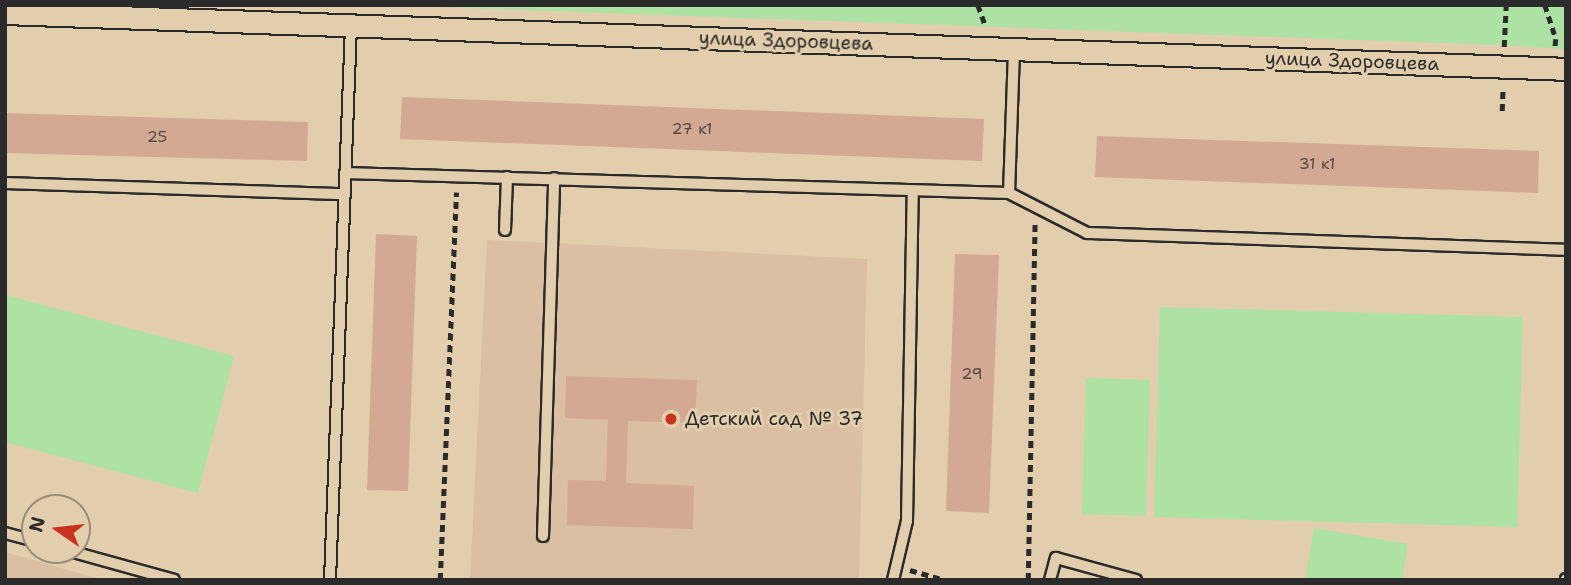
<!DOCTYPE html>
<meta charset="utf-8">
<style>
body{margin:0}
#map{position:relative;width:1571px;height:585px;overflow:hidden;background:#e2cdac;font-family:"Shantell Sans",sans-serif}
div>[style]{position:absolute}
.built>*{inset:0;background:#dabfa2}
.green>*{inset:0;background:#ade2a4}
.building>*{inset:0;background:#d3a993}
.path>*{height:4.5px;margin-top:-2.25px;transform-origin:0;background:repeating-linear-gradient(90deg,#2b2b2b 0 7px,transparent 0 12px)}
.roads{filter:drop-shadow(2px 0 #2b2b2b) drop-shadow(-2px 0 #2b2b2b) drop-shadow(0 2px #2b2b2b) drop-shadow(0 -2px #2b2b2b)}
.lane>*{height:10px;margin:-5px;padding:0 5px;transform-origin:5px;border-radius:5px;background:#e2cdac}
.street>*{height:21px;margin:-10.5px;padding:0 10.5px;transform-origin:10.5px;border-radius:10.5px;background:#e2cdac}
.dots>*{width:19px;height:19px;translate:-50% -50%;box-sizing:border-box;border:4px solid #e2cdac;border-radius:50%}
span{translate:-50% -50%;white-space:nowrap;text-align:center;line-height:1.15;-webkit-text-stroke:6px #e2cdac;paint-order:stroke}
.number-label{font-size:16px;color:#554a45}
.number-label span{-webkit-text-stroke-width:0}
.street-label{font-size:19px;color:#2b2b2b}
.poi-label{font-size:19px;color:#2b2b2b}
.left{translate:0 -50%;text-align:left}
.frame{position:absolute;inset:0;border:7px solid #2b2b2b;pointer-events:none}
.north{position:absolute;left:21px;top:494px;width:70px;height:70px;box-sizing:border-box;background:#e2cdac;border:2px solid #998c78;border-radius:50%;rotate:284deg;font-size:19px;font-weight:700;line-height:28px;text-align:center;color:#2b2b2b}
.north::after{content:'';display:block;margin:auto;width:24px;height:32px;background:#c8321e;clip-path:polygon(50% 0,100% 100%,50% 72%,0 100%)}
</style>
<div id="map">
<div class="built">
<i style="clip-path:polygon(487px 240px,867px 259px,859px 580px,470px 580px)"></i>
<i style="clip-path:polygon(5px 552px,103px 580px,5px 580px)"></i>
</div>
<div class="green">
<i style="clip-path:polygon(385px 5px,1566px 5px,1566px 49px,1496px 45px)"></i>
<i style="clip-path:polygon(5px 295px,234px 356px,198px 493px,5px 442px)"></i>
<i style="clip-path:polygon(1160px 307px,1523px 317px,1517px 527px,1154px 517px)"></i>
<i style="clip-path:polygon(1086px 378px,1150px 380px,1146px 516px,1082px 514px)"></i>
<i style="clip-path:polygon(1314px 528px,1408px 544px,1402px 580px,1305px 580px)"></i>
</div>
<div class="building">
<i style="clip-path:polygon(402px 97px,984px 119px,982px 161px,400px 139px)"></i>
<i style="clip-path:polygon(5px 113px,308px 122px,307px 161px,5px 153px)"></i>
<i style="clip-path:polygon(1097px 136px,1539px 151px,1538px 193px,1095px 177px)"></i>
<i style="clip-path:polygon(376px 234px,417px 236px,408px 491px,367px 490px)"></i>
<i style="clip-path:polygon(955px 254px,999px 255px,989px 513px,946px 511px)"></i>
<i style="clip-path:polygon(566px 376px,697px 380px,695px 423px,628px 421px,626px 483px,694px 486px,693px 529px,567px 525px,568px 480px,606px 481px,608px 420px,565px 418px)"></i>
</div>
<div class="path">
<i style="left:978px;top:5px;width:23px;rotate:70deg"></i>
<i style="left:1545px;top:5px;width:36px;rotate:72deg"></i>
<i style="left:1556px;top:39px;width:9px;rotate:96deg"></i>
<i style="left:1504px;top:47px;width:42px;rotate:-87.3deg"></i>
<i style="left:1502px;top:111px;width:24px;rotate:-88deg"></i>
<i style="left:910px;top:570px;width:37px;rotate:16deg"></i>
<i style="left:440px;top:580px;width:388px;rotate:-87.6deg"></i>
<i style="left:1028px;top:580px;width:356px;rotate:-88.9deg"></i>
</div>
<div class="roads">
<div class="lane">
<i style="left:345px;top:173px;width:664px;rotate:1.73deg"></i>
<i style="left:1009px;top:193px;width:144px;rotate:-88deg"></i>
<i style="left:5px;top:183px;width:340px;rotate:1.9deg"></i>
<i style="left:1009px;top:193px;width:88px;rotate:27.1deg"></i>
<i style="left:1087px;top:233px;width:479px;rotate:2deg"></i>
<i style="left:505px;top:230px;width:53px;rotate:-87.8deg"></i>
<i style="left:5px;top:533px;width:31px;rotate:15deg"></i>
<i style="left:543px;top:536px;width:358px;rotate:-88.2deg"></i>
<i style="left:66px;top:550px;width:112px;rotate:15.5deg"></i>
<i style="left:330px;top:580px;width:555px;rotate:-87.83deg"></i>
<i style="left:893px;top:580px;width:61px;rotate:-76.7deg"></i>
<i style="left:907px;top:521px;width:330px;rotate:-89deg"></i>
<i style="left:1050px;top:580px;width:23px;rotate:-75deg"></i>
<i style="left:1056px;top:558px;width:83px;rotate:15.4deg"></i>
<i style="left:1566px;top:580px;width:1px;rotate:-90deg"></i>
</div>
<div class="street">
<i style="left:5px;top:13px;width:1562px;rotate:2.05deg"></i>
</div>
</div>
<div class="dots">
<i style="left:671px;top:419px;background:#c8321e"></i>
</div>
<div class="number-label">
<span style="left:692px;top:129px">27 к1</span>
<span style="left:157px;top:137px">25</span>
<span style="left:1317px;top:164px">31 к1</span>
<span style="left:972px;top:374px">29</span>
</div>
<div class="street-label">
<span style="left:786px;top:41px;rotate:2deg">улица Здоровцева</span>
<span style="left:1352px;top:61px;rotate:2deg">улица Здоровцева</span>
</div>
<div class="poi-label">
<span class="left" style="left:685px;top:419px">Детский сад № 37</span>
</div>
<div class="frame"></div>
<div class="north">N</div>
</div>
